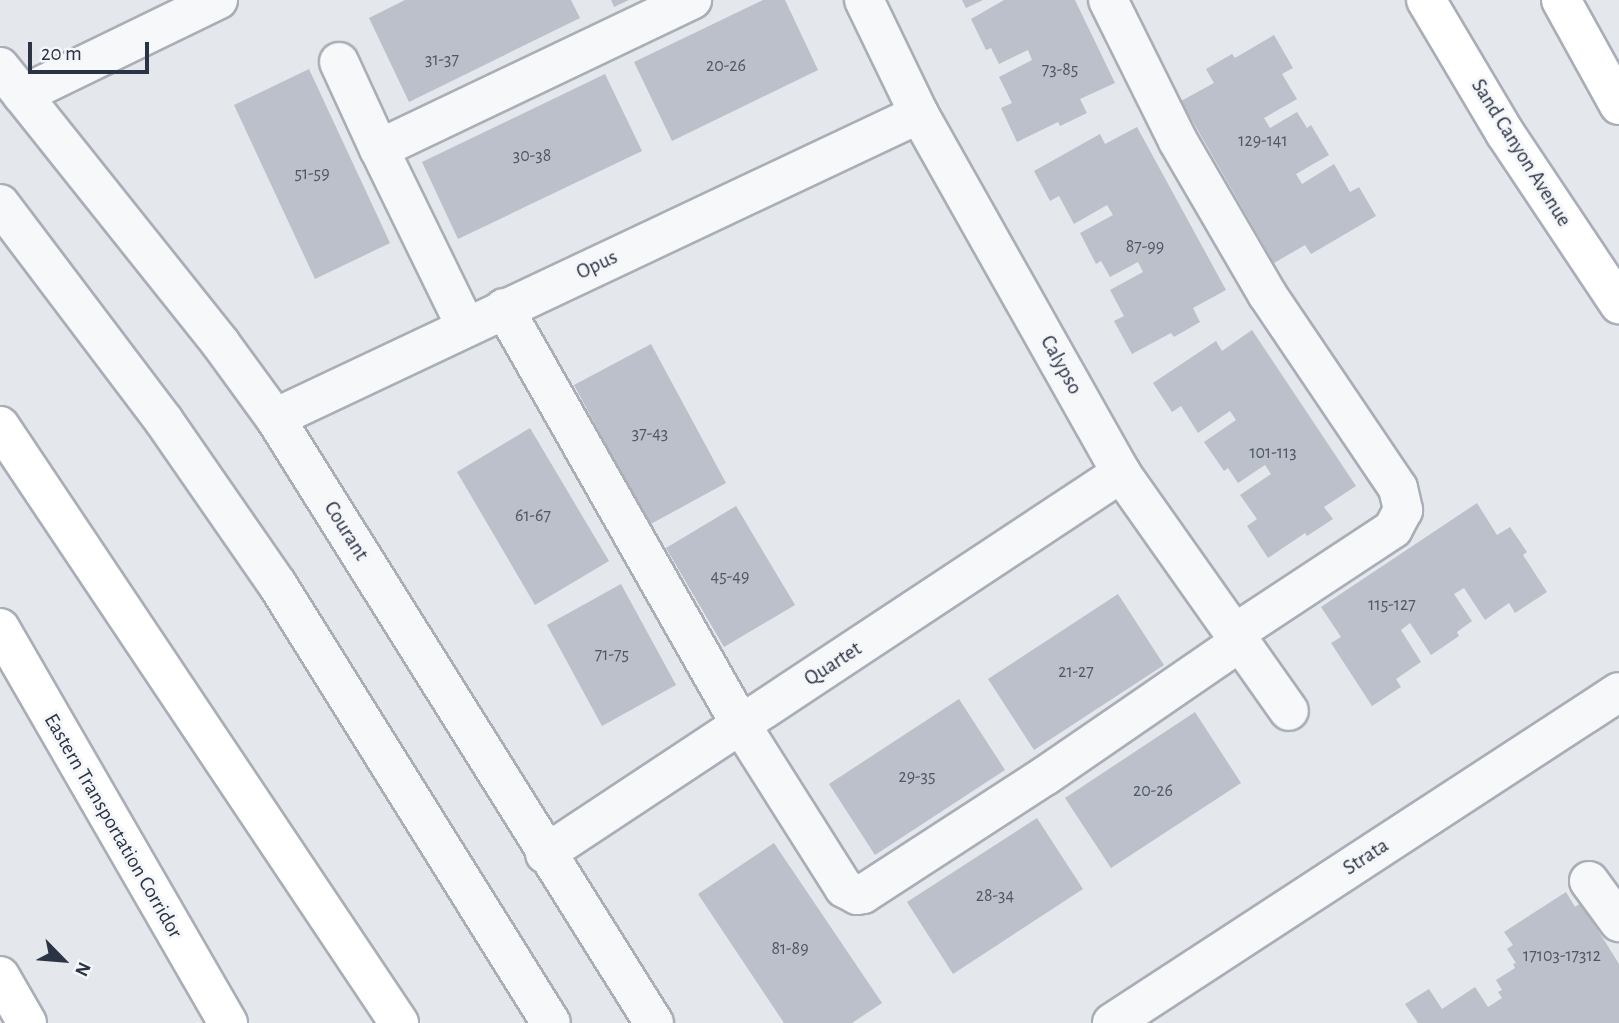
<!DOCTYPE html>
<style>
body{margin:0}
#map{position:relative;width:1619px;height:1023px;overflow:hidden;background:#e4e7ec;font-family:"Alegreya Sans",sans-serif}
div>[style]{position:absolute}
.building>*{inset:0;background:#bbc0ca}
.roads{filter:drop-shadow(2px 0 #a9aeb7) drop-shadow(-2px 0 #a9aeb7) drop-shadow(0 2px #a9aeb7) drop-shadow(0 -2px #a9aeb7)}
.minor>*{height:38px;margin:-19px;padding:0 19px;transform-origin:19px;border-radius:19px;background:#f7f8fa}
.major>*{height:38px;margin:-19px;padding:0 19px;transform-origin:19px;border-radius:19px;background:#fff}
.highway>*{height:38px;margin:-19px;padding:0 19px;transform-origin:19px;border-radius:19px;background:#fff}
span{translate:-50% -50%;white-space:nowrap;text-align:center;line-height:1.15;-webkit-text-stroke:6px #f4f6f9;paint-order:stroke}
.number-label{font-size:18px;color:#4f5766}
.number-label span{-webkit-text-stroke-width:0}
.street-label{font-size:21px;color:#2b3445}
.north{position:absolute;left:28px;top:925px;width:70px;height:70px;-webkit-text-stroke:5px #f4f6f9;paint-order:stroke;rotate:115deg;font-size:19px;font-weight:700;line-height:28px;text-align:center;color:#2b3445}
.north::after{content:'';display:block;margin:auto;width:24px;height:32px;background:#2b3445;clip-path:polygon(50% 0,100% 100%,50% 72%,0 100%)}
.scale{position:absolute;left:28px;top:42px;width:121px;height:32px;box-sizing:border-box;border:4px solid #2b3445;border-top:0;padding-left:9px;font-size:21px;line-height:24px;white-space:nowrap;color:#2b3445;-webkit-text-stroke:5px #f4f6f9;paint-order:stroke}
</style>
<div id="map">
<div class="building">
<i style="clip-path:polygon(405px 0,571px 0,580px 18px,409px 102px,369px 18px)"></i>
<i style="clip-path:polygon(611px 0,629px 0,614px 7px)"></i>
<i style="clip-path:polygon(763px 0,785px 0,818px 70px,672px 141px,634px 62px)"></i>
<i style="clip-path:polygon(962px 0,983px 0,966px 8px)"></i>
<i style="clip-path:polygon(1004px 0,1075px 0,1115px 83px,1080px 99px,1087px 113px,1060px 126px,1058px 122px,1017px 142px,1001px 108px,1012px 103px,999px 77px,1032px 60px,1028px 50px,999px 64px,991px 48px,986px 50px,971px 19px)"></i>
<i style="clip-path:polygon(1274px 35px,1293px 68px,1282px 74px,1297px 99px,1264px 118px,1270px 128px,1297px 112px,1307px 128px,1311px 125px,1329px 155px,1296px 174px,1302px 184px,1334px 164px,1350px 192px,1359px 187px,1376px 216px,1311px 254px,1305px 245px,1274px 263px,1181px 101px,1214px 83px,1206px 69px,1232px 54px,1235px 58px)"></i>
<i style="clip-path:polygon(309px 69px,390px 243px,315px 279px,234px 105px)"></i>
<i style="clip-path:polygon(605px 74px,642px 151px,458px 239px,422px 162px)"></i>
<i style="clip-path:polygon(1137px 127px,1226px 290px,1193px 308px,1200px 322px,1174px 337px,1171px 333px,1132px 354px,1114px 321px,1124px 316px,1110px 290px,1143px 272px,1138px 262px,1110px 277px,1101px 261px,1096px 264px,1080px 233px,1113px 215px,1107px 205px,1074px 224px,1059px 196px,1050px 201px,1034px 171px,1100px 134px,1105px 144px)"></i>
<i style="clip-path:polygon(1252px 330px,1356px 486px,1324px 507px,1333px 519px,1307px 536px,1305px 533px,1268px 558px,1247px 526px,1257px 519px,1240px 495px,1271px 474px,1265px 465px,1238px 483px,1228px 468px,1224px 471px,1204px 442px,1236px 420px,1230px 411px,1198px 433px,1181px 406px,1172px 412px,1153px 383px,1216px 341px,1222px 351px)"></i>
<i style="clip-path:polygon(651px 344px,726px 483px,649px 525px,574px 385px)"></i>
<i style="clip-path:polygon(530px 428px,609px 561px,535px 605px,457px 472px)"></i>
<i style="clip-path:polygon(1477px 503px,1497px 535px,1510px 527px,1527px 552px,1523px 555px,1547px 592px,1515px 613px,1509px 603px,1485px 620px,1464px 588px,1454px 594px,1472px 621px,1457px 632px,1459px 636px,1431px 655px,1410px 623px,1401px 630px,1421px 662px,1396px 679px,1401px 687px,1372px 706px,1331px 643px,1341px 637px,1321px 607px)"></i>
<i style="clip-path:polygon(736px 506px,795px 605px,724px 647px,666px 548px)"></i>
<i style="clip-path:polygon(621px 584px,676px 685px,602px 726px,547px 625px)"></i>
<i style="clip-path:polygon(1118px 594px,1164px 665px,1034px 750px,988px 679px)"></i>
<i style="clip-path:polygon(959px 699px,1005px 770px,875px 855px,829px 784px)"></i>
<i style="clip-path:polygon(1195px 712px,1241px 783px,1111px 868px,1065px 798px)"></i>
<i style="clip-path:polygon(1037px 818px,1083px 889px,953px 974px,907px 902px)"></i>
<i style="clip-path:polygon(774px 843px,882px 1003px,852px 1023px,784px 1023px,698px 894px)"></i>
<i style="clip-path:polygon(1566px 892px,1575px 907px,1581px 903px,1619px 964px,1619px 1023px,1418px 1023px,1405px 1004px,1429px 989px,1442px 1009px,1475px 987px,1488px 1007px,1502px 998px,1498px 992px,1502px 990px,1496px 980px,1515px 968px,1513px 964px,1516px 963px,1507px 949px,1513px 945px,1504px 932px)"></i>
</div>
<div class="roads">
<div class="minor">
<i style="left:864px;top:0;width:127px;rotate:64.2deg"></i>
<i style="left:919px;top:114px;width:412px;rotate:60.6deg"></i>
<i style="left:1121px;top:473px;width:291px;rotate:54.8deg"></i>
<i style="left:1108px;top:0;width:157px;rotate:63.6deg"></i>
<i style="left:1178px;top:141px;width:177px;rotate:59.8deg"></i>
<i style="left:1267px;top:294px;width:234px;rotate:56deg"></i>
<i style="left:1398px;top:488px;width:23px;rotate:77deg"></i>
<i style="left:1403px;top:510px;width:21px;rotate:118deg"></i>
<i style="left:1393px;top:529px;width:191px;rotate:146.6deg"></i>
<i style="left:339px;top:62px;width:96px;rotate:65.3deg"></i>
<i style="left:0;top:67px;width:354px;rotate:51.4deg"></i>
<i style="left:221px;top:344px;width:92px;rotate:53.9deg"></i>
<i style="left:275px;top:418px;width:714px;rotate:57.94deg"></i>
<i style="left:22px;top:95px;width:218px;rotate:-25.9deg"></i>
<i style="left:0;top:204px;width:272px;rotate:52.9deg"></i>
<i style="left:164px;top:421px;width:198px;rotate:55.3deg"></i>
<i style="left:277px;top:584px;width:517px;rotate:58.03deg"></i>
<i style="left:504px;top:308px;width:480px;rotate:60.4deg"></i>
<i style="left:741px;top:725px;width:193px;rotate:57.7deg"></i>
<i style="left:844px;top:888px;width:15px;rotate:28deg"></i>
<i style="left:857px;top:895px;width:6px;rotate:-9deg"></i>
<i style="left:863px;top:894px;width:217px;rotate:-33deg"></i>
<i style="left:1045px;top:776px;width:237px;rotate:-34.5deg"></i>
<i style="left:466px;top:327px;width:198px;rotate:-116deg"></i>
<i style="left:379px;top:149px;width:347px;rotate:-25.5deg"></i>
<i style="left:275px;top:418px;width:712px;rotate:-25.27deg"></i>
<i style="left:545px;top:854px;width:691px;rotate:-33.48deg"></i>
<i style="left:1589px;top:881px;width:51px;rotate:53.8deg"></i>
<i style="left:1112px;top:1023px;width:605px;rotate:-33.14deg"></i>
</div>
<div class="major">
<i style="left:1426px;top:0;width:155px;rotate:59.3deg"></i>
<i style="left:1505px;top:133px;width:206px;rotate:56.3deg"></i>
<i style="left:1561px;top:0;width:120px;rotate:61.1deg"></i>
</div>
<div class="highway">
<i style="left:0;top:426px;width:718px;rotate:56.24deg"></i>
<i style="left:0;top:628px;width:456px;rotate:60deg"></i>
<i style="left:0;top:976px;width:54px;rotate:60.1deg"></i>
</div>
</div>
<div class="number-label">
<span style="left:442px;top:60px">31-37</span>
<span style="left:726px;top:66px">20-26</span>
<span style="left:1060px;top:70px">73-85</span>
<span style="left:1263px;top:141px">129-141</span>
<span style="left:532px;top:156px">30-38</span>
<span style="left:312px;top:174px">51-59</span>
<span style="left:1145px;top:247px">87-99</span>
<span style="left:650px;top:434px">37-43</span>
<span style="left:1273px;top:453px">101-113</span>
<span style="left:533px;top:516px">61-67</span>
<span style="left:730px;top:577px">45-49</span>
<span style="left:1392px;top:605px">115-127</span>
<span style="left:612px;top:655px">71-75</span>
<span style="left:1076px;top:672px">21-27</span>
<span style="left:917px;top:777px">29-35</span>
<span style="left:1153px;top:791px">20-26</span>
<span style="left:995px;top:896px">28-34</span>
<span style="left:790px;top:949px">81-89</span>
<span style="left:1562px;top:956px">17103-17312</span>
</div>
<div class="street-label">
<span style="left:1521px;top:153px;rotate:58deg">Sand Canyon Avenue</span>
<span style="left:597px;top:265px;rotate:-25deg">Opus</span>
<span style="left:1061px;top:365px;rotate:61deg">Calypso</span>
<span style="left:346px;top:531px;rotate:58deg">Courant</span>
<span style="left:833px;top:664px;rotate:-33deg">Quartet</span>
<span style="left:113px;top:826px;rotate:60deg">Eastern Transportation Corridor</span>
<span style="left:1366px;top:857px;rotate:-33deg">Strata</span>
</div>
<div class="north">N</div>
<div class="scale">20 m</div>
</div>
